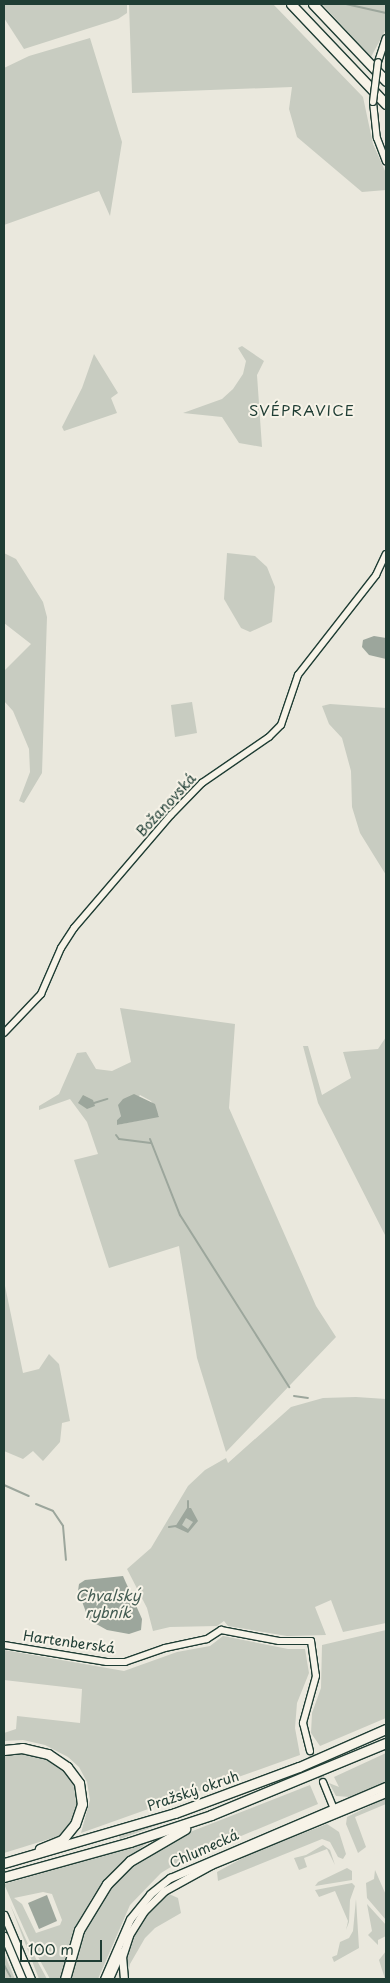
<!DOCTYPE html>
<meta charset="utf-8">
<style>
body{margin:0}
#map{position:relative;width:390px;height:1983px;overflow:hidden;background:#eae8dd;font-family:"Playpen Sans",sans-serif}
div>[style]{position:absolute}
.green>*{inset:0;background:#c8ccc1}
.water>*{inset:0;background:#9ca69c}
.stream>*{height:2px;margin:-1px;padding:0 1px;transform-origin:1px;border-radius:1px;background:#9ca69c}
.tertiary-tunnel>*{height:6px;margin-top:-3px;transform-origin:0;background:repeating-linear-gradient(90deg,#c1c6bb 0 6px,transparent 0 9px)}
.roads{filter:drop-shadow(1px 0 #1f3d34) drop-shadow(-1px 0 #1f3d34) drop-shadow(0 1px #1f3d34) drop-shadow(0 -1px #1f3d34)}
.tertiary>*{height:6px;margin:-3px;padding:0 3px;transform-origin:3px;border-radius:3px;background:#f7f3e8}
.secondary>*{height:7px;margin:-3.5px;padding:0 3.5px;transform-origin:3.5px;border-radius:3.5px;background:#f7f3e8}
.motorway>*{height:9px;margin:-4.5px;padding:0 4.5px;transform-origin:4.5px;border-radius:4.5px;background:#f7f3e8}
.bridges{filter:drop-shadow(1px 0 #1f3d34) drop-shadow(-1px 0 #1f3d34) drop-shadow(0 1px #1f3d34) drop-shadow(0 -1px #1f3d34)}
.tertiary-bridge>*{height:6px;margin:-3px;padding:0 3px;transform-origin:3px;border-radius:3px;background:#f7f3e8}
span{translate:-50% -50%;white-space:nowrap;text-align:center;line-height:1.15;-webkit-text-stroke:4px #f7f3e8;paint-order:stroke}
.street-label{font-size:14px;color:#1f3d34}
.neighbourhood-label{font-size:15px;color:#1f3d34;letter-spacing:1px}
.water-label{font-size:15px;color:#445c53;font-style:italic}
.frame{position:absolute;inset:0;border:5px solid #1f3d34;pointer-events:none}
.scale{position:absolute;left:20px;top:1940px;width:82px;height:22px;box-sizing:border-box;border:2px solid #1f3d34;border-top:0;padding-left:6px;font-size:15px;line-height:18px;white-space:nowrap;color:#1f3d34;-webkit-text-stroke:4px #f7f3e8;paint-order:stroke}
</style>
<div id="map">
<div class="green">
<i style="clip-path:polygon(4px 4px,127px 4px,127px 13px,118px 19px,24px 49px,4px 18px)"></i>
<i style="clip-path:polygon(129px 4px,273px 4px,363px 97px,373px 144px,386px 173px,386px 190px,362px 192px,297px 137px,289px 109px,292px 87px,132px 93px)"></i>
<i style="clip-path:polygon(322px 4px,386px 5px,386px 29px,371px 57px)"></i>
<i style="clip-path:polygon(90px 38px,122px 142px,110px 216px,99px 191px,4px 225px,4px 68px,29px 56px)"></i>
<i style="clip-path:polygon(242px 346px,264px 361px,257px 375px,262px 447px,239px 443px,222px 417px,183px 413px,222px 399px,233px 389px,243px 374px,246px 361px,238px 348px)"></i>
<i style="clip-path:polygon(94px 354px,118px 393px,111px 398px,117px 413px,64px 431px,62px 427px,82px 388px)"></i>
<i style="clip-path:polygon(4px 553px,16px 559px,43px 602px,47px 617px,42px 773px,24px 803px,19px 801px,30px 772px,29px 749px,13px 711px,4px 701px,4px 671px,31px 644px,4px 623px)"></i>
<i style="clip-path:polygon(227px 553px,255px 556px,267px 567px,275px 587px,272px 622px,250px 632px,241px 628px,224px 599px)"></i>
<i style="clip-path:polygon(192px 702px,197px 733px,175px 737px,171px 705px)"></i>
<i style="clip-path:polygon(330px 704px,386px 708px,386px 875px,360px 833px,352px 807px,351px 771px,342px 738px,329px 724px,322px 706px)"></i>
<i style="clip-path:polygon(evenodd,120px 1008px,235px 1024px,229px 1108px,316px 1306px,336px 1337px,226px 1452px,197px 1358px,179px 1246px,109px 1268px,74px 1160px,98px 1154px,87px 1122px,70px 1099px,39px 1110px,39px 1106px,59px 1094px,77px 1053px,86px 1052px,96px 1069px,112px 1071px,131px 1062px,120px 1008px,140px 1095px,151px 1101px,159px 1116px,117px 1125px,117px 1120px,140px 1095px)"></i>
<i style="clip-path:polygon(386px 1037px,386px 1237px,318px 1103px,303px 1046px,308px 1046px,322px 1095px,351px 1078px,343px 1052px,378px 1049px)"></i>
<i style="clip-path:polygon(4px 1281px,23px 1373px,39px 1369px,49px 1354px,59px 1364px,70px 1421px,62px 1423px,60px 1442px,43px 1461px,33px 1451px,23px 1459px,4px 1451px)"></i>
<i style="clip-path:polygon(356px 1397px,386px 1399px,386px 1623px,343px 1632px,331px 1600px,315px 1607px,326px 1635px,287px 1636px,228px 1626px,224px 1621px,217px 1626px,170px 1627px,153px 1631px,147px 1608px,127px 1569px,151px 1548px,188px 1486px,205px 1470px,226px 1458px,228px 1463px,291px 1407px,323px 1398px)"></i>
<i style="clip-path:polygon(386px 1630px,386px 1718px,320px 1746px,311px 1733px,312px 1713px,321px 1688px,322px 1645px)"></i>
<i style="clip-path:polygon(223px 1636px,288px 1649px,305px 1649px,309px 1673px,297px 1703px,295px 1728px,300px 1755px,81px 1833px,90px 1800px,87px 1782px,79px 1767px,68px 1757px,45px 1745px,23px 1740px,4px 1741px,4px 1733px,16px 1729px,17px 1716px,80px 1723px,82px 1689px,4px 1680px,4px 1650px,124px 1671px,177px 1652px,210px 1646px)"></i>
<i style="clip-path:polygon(18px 1751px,45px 1758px,64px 1769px,75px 1784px,79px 1802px,76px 1815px,59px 1836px,4px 1853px,4px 1753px)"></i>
<i style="clip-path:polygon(386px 1753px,386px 1783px,350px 1797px,336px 1796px,329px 1783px,339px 1787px,334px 1777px)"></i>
<i style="clip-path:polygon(310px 1785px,318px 1804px,179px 1862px,161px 1873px,130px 1905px,98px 1979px,69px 1979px,82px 1932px,108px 1889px,130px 1866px,172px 1839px)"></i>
<i style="clip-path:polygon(386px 1798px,386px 1804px,355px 1817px,366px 1847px,358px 1853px,346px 1824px,347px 1817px)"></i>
<i style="clip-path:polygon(193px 1812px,120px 1839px,119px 1836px)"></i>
<i style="clip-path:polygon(327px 1824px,339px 1832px,346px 1854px,343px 1859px,338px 1857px,330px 1842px,322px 1839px,218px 1881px,217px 1872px,252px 1853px)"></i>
<i style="clip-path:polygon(evenodd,147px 1843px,116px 1868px,92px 1898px,71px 1939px,62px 1976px,60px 1979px,50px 1979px,29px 1940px,4px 1884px,147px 1843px,43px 1892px,52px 1894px,62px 1920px,60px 1925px,36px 1933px,22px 1904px,14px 1898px,43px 1892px)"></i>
<i style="clip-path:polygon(323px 1845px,330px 1850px,335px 1865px,327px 1849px,304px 1858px,307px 1867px,299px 1870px,294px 1858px,306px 1855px)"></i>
<i style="clip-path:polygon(347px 1868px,352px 1871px,352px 1880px,315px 1886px,318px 1882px)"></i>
<i style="clip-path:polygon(375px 1870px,386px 1895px,386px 1920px,367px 1898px,366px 1883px,374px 1879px)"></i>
<i style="clip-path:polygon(352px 1883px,355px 1886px,350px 1900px,349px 1922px,346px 1930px,348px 1921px,335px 1891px,319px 1897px,315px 1890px)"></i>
<i style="clip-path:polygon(169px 1894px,178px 1898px,181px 1913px,155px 1928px,145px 1938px,130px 1964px,127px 1979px,125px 1959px,133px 1934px,142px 1918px)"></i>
<i style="clip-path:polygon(356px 1899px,359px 1948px,334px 1962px,332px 1957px,337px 1955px,340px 1942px,349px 1938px,353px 1931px)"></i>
<i style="clip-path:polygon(10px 1904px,28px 1944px,47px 1979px,39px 1979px)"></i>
<i style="clip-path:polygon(367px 1904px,386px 1925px,386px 1936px,378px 1940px,378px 1945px,368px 1935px,372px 1931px)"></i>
<i style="clip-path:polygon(386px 1951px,386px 1979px,385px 1979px,379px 1960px)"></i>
<i style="clip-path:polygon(4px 1953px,15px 1979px,4px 1979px)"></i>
</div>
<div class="water">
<i style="clip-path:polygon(374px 636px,386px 638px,386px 659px,369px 655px,362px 647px,363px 640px)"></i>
<i style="clip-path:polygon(134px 1094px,155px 1104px,159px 1117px,117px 1125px,117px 1120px,121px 1116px,118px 1105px,123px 1099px)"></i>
<i style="clip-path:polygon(83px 1095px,93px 1100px,95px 1106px,87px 1109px,78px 1103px)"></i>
<i style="clip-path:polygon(evenodd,187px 1508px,191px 1508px,198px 1521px,188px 1533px,175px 1527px,187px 1508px,186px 1518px,193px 1522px,188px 1529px,182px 1525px,186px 1518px)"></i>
<i style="clip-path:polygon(123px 1576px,142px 1619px,141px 1630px,129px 1634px,107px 1630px,89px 1620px,78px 1591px,79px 1584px,85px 1580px)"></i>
<i style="clip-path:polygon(47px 1895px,57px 1921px,39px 1929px,28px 1903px)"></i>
</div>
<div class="stream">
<i style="left:346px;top:4px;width:41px;rotate:12.7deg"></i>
<i style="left:94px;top:1103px;width:14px;rotate:-17deg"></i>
<i style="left:116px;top:1135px;width:5px;rotate:53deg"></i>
<i style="left:119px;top:1139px;width:32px;rotate:7deg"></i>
<i style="left:150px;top:1139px;width:82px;rotate:68.5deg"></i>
<i style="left:180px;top:1215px;width:204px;rotate:57.6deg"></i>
<i style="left:294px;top:1396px;width:14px;rotate:8deg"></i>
<i style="left:4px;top:1485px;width:27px;rotate:24deg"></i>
<i style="left:188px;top:1501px;width:7px;rotate:90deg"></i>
<i style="left:36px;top:1504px;width:18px;rotate:22deg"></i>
<i style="left:53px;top:1511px;width:18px;rotate:56deg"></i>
<i style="left:63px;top:1526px;width:34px;rotate:85deg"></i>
<i style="left:169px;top:1527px;width:7px;rotate:-8deg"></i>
<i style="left:4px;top:1965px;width:13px;rotate:61deg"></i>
</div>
<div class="tertiary-tunnel">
<i style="left:310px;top:1751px;width:34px;rotate:67deg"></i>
</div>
<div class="roads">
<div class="tertiary">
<i style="left:378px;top:62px;width:25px;rotate:-72deg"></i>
<i style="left:373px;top:102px;width:36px;rotate:84deg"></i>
<i style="left:377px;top:138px;width:25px;rotate:69deg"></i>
<i style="left:4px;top:1033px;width:54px;rotate:-46.5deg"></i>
<i style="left:41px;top:994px;width:50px;rotate:-66.5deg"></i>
<i style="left:61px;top:948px;width:24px;rotate:-57deg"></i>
<i style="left:74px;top:928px;width:149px;rotate:-49.4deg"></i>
<i style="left:171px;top:815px;width:45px;rotate:-45.9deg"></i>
<i style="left:202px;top:783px;width:81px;rotate:-34.5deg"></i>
<i style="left:269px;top:737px;width:17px;rotate:-45deg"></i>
<i style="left:281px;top:725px;width:53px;rotate:-71.2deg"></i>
<i style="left:298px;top:675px;width:127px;rotate:-52deg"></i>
<i style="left:376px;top:575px;width:23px;rotate:-65deg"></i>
<i style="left:4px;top:1645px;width:104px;rotate:9.4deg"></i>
<i style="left:107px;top:1662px;width:18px"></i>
<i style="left:125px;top:1662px;width:42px;rotate:-19.3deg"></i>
<i style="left:165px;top:1648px;width:43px;rotate:-12.1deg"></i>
<i style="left:207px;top:1639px;width:17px;rotate:-33deg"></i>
<i style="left:221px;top:1630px;width:59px;rotate:10.7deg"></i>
<i style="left:279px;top:1641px;width:32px"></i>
<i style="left:311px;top:1641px;width:35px;rotate:82deg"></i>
<i style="left:316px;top:1676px;width:49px;rotate:105.5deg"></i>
<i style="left:303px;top:1723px;width:29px;rotate:76deg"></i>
<i style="left:323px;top:1782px;width:31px;rotate:68deg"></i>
<i style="left:110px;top:1979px;width:30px;rotate:-66deg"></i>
</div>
<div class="secondary">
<i style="left:4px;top:1915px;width:69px;rotate:67.1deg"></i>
<i style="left:4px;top:1936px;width:47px;rotate:67.3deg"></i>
<i style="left:104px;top:1979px;width:65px;rotate:-66.6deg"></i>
<i style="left:130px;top:1919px;width:32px;rotate:-51deg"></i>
<i style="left:150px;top:1894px;width:26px;rotate:-39deg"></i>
<i style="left:170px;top:1878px;width:235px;rotate:-23.1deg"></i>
<i style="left:124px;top:1979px;width:22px;rotate:-95deg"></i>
<i style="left:122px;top:1957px;width:23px;rotate:-72deg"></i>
<i style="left:129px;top:1935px;width:28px;rotate:-58deg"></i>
<i style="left:144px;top:1911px;width:28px;rotate:-45deg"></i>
<i style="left:164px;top:1891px;width:54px;rotate:-29deg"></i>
<i style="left:211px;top:1865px;width:189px;rotate:-22.4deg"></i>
</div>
<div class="motorway">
<i style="left:291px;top:4px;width:138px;rotate:46.5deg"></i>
<i style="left:313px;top:4px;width:106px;rotate:46.5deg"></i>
<i style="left:4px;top:1750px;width:18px;rotate:-6deg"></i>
<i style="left:22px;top:1748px;width:27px;rotate:13deg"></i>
<i style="left:48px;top:1754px;width:23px;rotate:34deg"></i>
<i style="left:67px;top:1767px;width:20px;rotate:53deg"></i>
<i style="left:79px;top:1783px;width:21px;rotate:82deg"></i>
<i style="left:82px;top:1804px;width:21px;rotate:109deg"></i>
<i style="left:75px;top:1824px;width:21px;rotate:129deg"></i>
<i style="left:62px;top:1840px;width:24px;rotate:158deg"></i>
<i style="left:4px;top:1863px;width:178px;rotate:-16.3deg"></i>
<i style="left:175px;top:1813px;width:132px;rotate:-20.4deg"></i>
<i style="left:299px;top:1767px;width:95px;rotate:-23.6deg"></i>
<i style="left:4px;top:1877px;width:131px;rotate:-15.5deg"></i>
<i style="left:130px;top:1842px;width:85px;rotate:-18.4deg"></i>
<i style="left:211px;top:1815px;width:189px;rotate:-22.4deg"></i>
<i style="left:65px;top:1979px;width:51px;rotate:-74.1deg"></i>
<i style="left:79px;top:1930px;width:54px;rotate:-58.7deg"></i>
<i style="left:107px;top:1884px;width:33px;rotate:-45deg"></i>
<i style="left:130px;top:1861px;width:64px;rotate:-30.2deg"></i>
</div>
</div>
<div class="bridges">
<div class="tertiary-bridge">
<i style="left:373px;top:102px;width:40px;rotate:-82.9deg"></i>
</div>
</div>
<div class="street-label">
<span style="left:166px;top:805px;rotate:-47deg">Božanovská</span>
<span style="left:69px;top:1642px;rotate:8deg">Hartenberská</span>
<span style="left:193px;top:1791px;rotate:-19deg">Pražský okruh</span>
<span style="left:204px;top:1849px;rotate:-24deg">Chlumecká</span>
</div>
<div class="neighbourhood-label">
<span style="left:302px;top:410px">SVÉPRAVICE</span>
</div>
<div class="water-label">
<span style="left:108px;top:1603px">Chvalský<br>rybník</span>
</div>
<div class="frame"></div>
<div class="scale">100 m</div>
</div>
